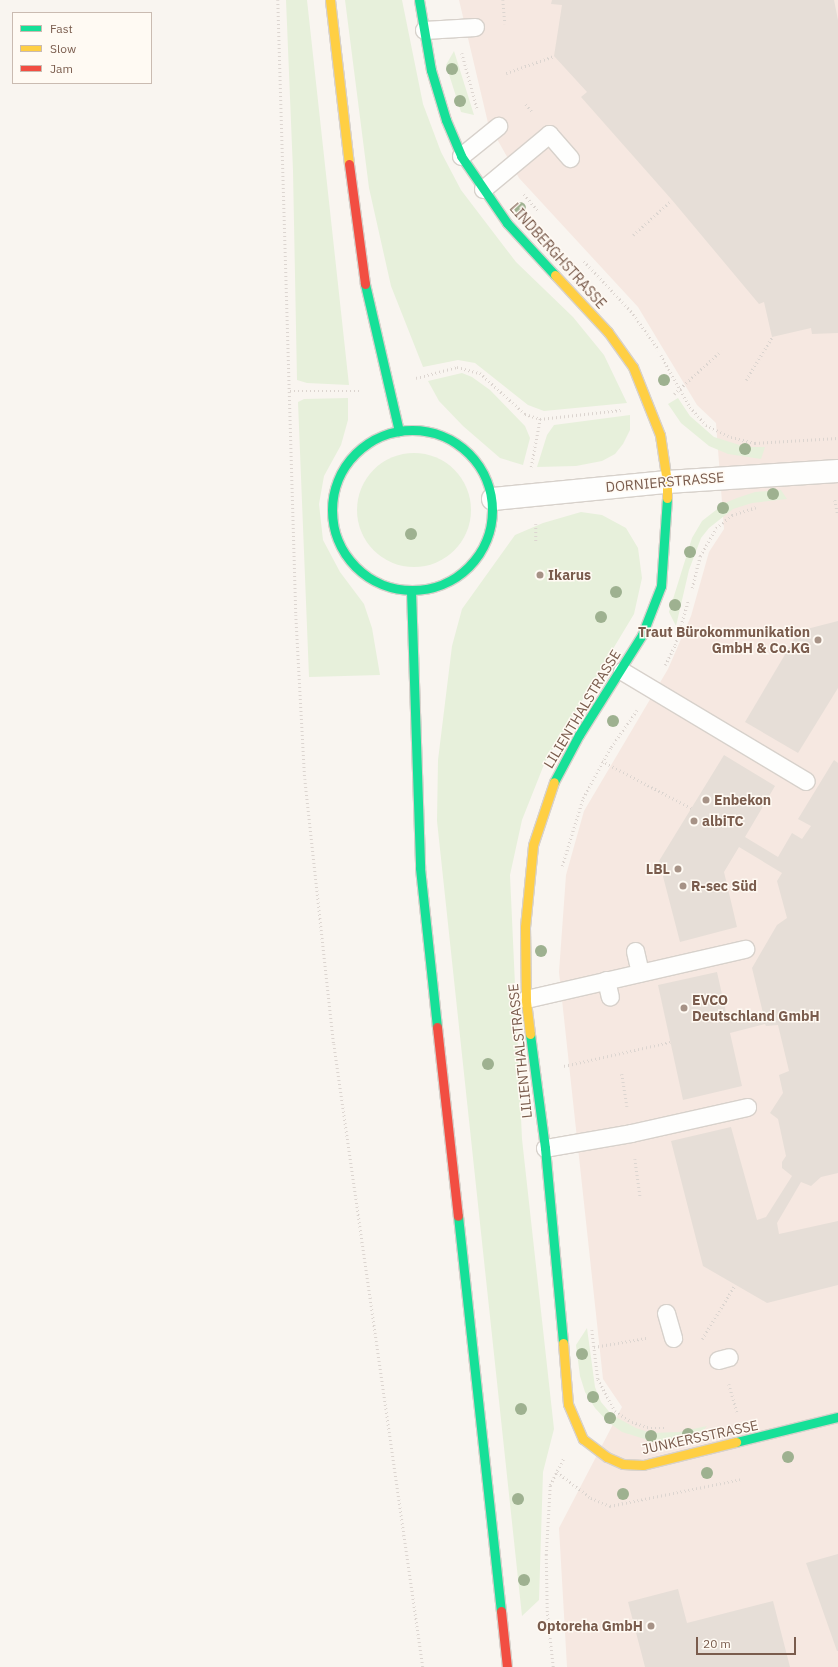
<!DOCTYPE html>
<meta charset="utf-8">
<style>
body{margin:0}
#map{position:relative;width:838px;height:1667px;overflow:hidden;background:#f9f5f0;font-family:"IBM Plex Sans",sans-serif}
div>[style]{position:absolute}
.commercial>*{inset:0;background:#f6e8e1}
.green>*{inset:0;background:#e7f0db}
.round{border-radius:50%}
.building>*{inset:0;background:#e6ded7}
.path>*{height:2.5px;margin-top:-1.25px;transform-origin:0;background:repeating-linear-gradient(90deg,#dcd5d0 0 1px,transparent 0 4px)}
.roads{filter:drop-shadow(1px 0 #d7d1cb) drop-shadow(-1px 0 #d7d1cb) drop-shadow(0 1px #d7d1cb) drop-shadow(0 -1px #d7d1cb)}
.lane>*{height:17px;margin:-8.5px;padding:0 8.5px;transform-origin:8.5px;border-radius:8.5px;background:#fefefd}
.street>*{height:22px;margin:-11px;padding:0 11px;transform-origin:11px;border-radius:11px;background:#fefefd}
.fast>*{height:9px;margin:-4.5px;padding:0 4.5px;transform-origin:4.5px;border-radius:4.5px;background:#16e098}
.fast>.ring{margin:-4.5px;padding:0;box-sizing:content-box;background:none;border:9px solid #16e098;border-radius:50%}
.slow>*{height:9px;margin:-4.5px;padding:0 4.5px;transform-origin:4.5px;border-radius:4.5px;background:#ffcf43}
.jam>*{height:9px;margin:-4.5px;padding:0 4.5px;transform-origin:4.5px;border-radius:4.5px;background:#f24e42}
.trees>*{width:12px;height:12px;margin:-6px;border-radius:50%;background:#9eb190}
.dots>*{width:11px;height:11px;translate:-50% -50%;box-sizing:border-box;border:2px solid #fffaf3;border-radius:50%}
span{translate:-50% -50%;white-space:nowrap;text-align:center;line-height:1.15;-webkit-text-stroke:3px #fffaf3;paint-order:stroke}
.street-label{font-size:14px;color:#7a5c4d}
.poi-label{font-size:14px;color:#7a5c4d;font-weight:700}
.left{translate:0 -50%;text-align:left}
.right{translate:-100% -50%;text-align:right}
.legend{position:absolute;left:12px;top:12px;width:140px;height:72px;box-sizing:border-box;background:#fffaf3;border:1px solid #cabbb1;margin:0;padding:5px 7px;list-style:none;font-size:12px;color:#7a5c4d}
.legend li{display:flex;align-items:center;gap:8px;height:20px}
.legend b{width:20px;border:1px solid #cabbb1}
.scale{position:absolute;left:696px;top:1637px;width:100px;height:18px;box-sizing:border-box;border:2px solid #7a5c4d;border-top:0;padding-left:5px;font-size:12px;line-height:14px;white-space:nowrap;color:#7a5c4d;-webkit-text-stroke:3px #fffaf3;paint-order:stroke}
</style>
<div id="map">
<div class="commercial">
<i style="clip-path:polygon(459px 0,838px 0,838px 1667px,567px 1667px,559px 1528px,622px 1407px,603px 1379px,559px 972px,566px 875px,584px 811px,668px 669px,691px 616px,709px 552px,724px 529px,716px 423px,697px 405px,638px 307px,519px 178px,488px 123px)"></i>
</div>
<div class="green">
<i style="clip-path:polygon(286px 0,307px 0,349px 385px,307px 383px,297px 380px,293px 171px)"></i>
<i style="clip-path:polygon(345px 0,402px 0,423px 104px,441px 152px,461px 190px,516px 262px,573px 317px,604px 355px,627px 403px,544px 411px,528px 405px,475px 363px,458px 360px,423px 367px,391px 286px,369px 188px)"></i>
<i style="clip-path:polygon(454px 51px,474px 115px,461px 112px,446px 65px)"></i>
<i style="clip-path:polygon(462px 373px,472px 377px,490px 390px,525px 426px,530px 438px,523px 465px,500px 458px,463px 426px,439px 401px,428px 381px)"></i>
<i style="clip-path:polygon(348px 398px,348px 420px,341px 445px,324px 476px,319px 504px,323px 540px,340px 572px,364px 604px,372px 628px,380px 675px,309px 677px,298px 402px,304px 399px)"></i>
<i style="clip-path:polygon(678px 398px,690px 416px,714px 437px,746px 447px,765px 447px,761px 459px,728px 454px,709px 446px,681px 423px,668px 404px)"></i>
<i style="clip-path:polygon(630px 415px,630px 430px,623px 444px,615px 454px,602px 461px,576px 466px,537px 467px,547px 435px,554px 425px)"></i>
<i class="round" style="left:357px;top:453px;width:114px;height:114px"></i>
<i style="clip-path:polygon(781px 490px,787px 499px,752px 503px,733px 509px,709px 528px,701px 538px,689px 570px,676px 626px,669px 612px,692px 538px,702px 521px,725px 503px,737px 498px,755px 492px)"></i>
<i style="clip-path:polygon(581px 512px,602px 515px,626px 528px,638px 548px,642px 578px,634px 614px,545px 762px,522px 820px,510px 875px,522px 1139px,554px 1429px,543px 1472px,539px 1600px,522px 1616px,437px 821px,438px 760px,452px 646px,462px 609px,515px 535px,543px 523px)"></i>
<i style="clip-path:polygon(587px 1328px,595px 1387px,601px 1402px,612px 1415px,636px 1428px,651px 1433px,679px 1432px,707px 1426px,697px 1439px,661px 1444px,622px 1432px,608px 1422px,595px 1408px,585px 1392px,580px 1376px,576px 1345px)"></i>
</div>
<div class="building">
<i style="clip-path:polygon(552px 0,834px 0,838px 20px,838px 333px,812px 334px,811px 328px,772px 337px,764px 302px,759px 304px,672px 200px,581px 97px,587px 92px,554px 56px,562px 5px,551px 4px)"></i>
<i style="clip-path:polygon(838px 621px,838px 688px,798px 753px,745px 722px,799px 631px)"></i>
<i style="clip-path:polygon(724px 755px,775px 786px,745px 837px,778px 857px,792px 833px,802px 839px,811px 826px,798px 819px,834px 760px,838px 763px,838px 1173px,821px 1177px,811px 1186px,801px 1182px,777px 1223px,779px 1234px,838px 1221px,838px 1285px,767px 1303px,703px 1266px,671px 1141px,731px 1127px,757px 1220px,766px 1217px,792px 1176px,782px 1168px,782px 1162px,786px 1156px,778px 1119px,770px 1113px,783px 1093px,779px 1075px,789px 1071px,778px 1025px,766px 1026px,765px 1024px,730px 1033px,742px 1086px,683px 1100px,658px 985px,717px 972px,728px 1021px,763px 1013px,752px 968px,777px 925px,787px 918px,777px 881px,782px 873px,739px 847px,724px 872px,737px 927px,680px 942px,659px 861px)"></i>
<i style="clip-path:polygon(838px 1554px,838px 1651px,837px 1651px,806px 1563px)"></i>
<i style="clip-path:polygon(678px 1589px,687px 1623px,773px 1601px,790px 1667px,645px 1667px,628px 1602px)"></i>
</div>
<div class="path">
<i style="left:278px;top:0;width:615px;rotate:88.32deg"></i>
<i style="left:296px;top:615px;width:164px;rotate:86.9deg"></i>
<i style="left:305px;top:779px;width:267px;rotate:83.8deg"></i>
<i style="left:334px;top:1044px;width:629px;rotate:81.87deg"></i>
<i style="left:503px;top:0;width:24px;rotate:85deg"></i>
<i style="left:462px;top:53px;width:57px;rotate:74.7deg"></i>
<i style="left:506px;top:73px;width:51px;rotate:-19.5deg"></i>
<i style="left:526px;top:104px;width:11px;rotate:52deg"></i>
<i style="left:524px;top:194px;width:23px;rotate:50deg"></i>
<i style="left:633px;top:235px;width:52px;rotate:-41.9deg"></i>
<i style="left:584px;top:261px;width:69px;rotate:46.8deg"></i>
<i style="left:631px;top:311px;width:48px;rotate:54.3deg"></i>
<i style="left:661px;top:355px;width:60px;rotate:60.9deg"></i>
<i style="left:690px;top:407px;width:24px;rotate:48deg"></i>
<i style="left:706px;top:425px;width:28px;rotate:26deg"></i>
<i style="left:731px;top:437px;width:25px;rotate:14deg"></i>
<i style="left:755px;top:443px;width:83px;rotate:-3.4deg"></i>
<i style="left:416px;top:378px;width:42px;rotate:-15deg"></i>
<i style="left:457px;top:367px;width:24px;rotate:15deg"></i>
<i style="left:480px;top:373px;width:61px;rotate:42.3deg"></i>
<i style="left:525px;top:414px;width:16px;rotate:18deg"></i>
<i style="left:540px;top:419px;width:81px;rotate:-6.4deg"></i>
<i style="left:746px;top:380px;width:50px;rotate:-58.8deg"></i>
<i style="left:290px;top:391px;width:71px"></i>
<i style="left:674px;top:394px;width:64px;rotate:-42.5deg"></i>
<i style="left:531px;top:467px;width:49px;rotate:-79.4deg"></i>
<i style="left:835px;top:500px;width:15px;rotate:79deg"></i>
<i style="left:536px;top:524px;width:18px;rotate:90deg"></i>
<i style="left:692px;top:588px;width:33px;rotate:-76deg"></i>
<i style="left:700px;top:556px;width:32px;rotate:-60deg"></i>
<i style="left:716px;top:528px;width:21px;rotate:-39deg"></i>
<i style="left:732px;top:515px;width:25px;rotate:-18deg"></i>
<i style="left:665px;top:665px;width:22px;rotate:-63deg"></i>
<i style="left:675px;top:645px;width:46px;rotate:-73.5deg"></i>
<i style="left:602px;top:761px;width:101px;rotate:27.8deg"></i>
<i style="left:562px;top:866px;width:71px;rotate:-72.8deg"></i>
<i style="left:583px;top:798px;width:58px;rotate:-61.2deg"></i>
<i style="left:611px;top:747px;width:45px;rotate:-54.9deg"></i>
<i style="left:564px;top:1066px;width:109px;rotate:-12.8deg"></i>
<i style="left:622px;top:1074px;width:33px;rotate:81deg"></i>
<i style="left:635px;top:1159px;width:37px;rotate:82deg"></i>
<i style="left:592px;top:1330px;width:49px;rotate:83deg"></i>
<i style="left:598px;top:1379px;width:36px;rotate:62deg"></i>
<i style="left:615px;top:1411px;width:20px;rotate:33deg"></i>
<i style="left:632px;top:1422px;width:20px;rotate:18deg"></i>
<i style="left:651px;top:1428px;width:16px"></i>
<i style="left:702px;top:1339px;width:63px;rotate:-58.6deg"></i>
<i style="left:594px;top:1347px;width:53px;rotate:-9.8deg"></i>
<i style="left:729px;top:1384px;width:29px;rotate:74deg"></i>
<i style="left:557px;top:1472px;width:43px;rotate:37.4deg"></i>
<i style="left:591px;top:1498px;width:21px;rotate:23deg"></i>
<i style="left:610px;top:1506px;width:135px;rotate:-11.6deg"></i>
<i style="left:553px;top:1667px;width:55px;rotate:-96.2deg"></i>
<i style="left:547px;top:1612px;width:57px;rotate:-91deg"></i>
<i style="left:546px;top:1555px;width:70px;rotate:-86.7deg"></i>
<i style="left:550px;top:1485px;width:29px;rotate:-63deg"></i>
</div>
<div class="roads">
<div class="lane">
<i style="left:424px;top:30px;width:51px;rotate:-3.4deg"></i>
<i style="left:461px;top:156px;width:48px;rotate:-39deg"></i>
<i style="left:483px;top:189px;width:86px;rotate:-39.8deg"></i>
<i style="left:549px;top:134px;width:32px;rotate:49deg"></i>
<i style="left:622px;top:671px;width:214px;rotate:30.9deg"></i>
<i style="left:635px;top:951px;width:22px;rotate:77deg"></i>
<i style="left:606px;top:980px;width:17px;rotate:77deg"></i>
<i style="left:526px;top:999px;width:225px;rotate:-12.9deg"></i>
<i style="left:545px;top:1148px;width:87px;rotate:-9.9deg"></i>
<i style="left:631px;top:1133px;width:119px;rotate:-12.6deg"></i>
<i style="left:666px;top:1313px;width:26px;rotate:74deg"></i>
<i style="left:718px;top:1360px;width:11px;rotate:-15deg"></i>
</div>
<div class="street">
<i style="left:493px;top:499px;width:175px;rotate:-5.6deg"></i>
<i style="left:667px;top:482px;width:171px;rotate:-3.7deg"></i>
</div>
<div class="fast">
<i style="left:419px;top:0;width:71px;rotate:80.3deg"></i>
<i style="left:431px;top:70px;width:52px;rotate:73.3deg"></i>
<i style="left:446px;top:120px;width:39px;rotate:67deg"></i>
<i style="left:461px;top:156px;width:81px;rotate:55.5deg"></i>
<i style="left:507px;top:223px;width:71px;rotate:47.3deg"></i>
<i style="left:365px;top:284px;width:151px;rotate:77deg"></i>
<i class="ring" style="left:332px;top:430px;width:151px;height:151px"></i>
<i style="left:411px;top:591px;width:277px;rotate:88.1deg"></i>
<i style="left:420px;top:868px;width:160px;rotate:83.9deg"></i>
<i style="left:554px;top:782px;width:53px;rotate:-62deg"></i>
<i style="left:579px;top:735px;width:118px;rotate:-57.8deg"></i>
<i style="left:642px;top:635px;width:53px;rotate:-68.8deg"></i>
<i style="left:661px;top:586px;width:88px;rotate:-86.1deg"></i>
<i style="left:530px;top:1034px;width:115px;rotate:82.5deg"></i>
<i style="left:545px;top:1148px;width:196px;rotate:84.7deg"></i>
<i style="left:458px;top:1216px;width:397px;rotate:83.8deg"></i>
<i style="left:736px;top:1442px;width:105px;rotate:-13.8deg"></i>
</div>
<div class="slow">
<i style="left:330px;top:0;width:165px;rotate:83.4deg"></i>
<i style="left:555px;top:275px;width:78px;rotate:47.1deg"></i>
<i style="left:608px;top:332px;width:43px;rotate:54.5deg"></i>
<i style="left:633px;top:367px;width:73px;rotate:68.3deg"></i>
<i style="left:660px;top:435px;width:48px;rotate:81.5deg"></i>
<i style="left:667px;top:482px;width:16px;rotate:90deg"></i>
<i style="left:530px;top:1034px;width:35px;rotate:-97deg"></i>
<i style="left:526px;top:999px;width:72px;rotate:-90.8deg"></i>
<i style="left:525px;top:927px;width:82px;rotate:-84.4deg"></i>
<i style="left:533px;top:845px;width:66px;rotate:-71.6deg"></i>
<i style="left:563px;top:1343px;width:61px;rotate:85.3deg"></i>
<i style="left:568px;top:1404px;width:38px;rotate:67deg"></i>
<i style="left:583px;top:1439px;width:30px;rotate:37deg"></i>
<i style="left:607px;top:1457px;width:17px;rotate:24deg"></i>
<i style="left:623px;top:1464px;width:20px;rotate:3deg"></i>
<i style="left:643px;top:1465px;width:96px;rotate:-13.9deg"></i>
</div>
<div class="jam">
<i style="left:349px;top:164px;width:121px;rotate:82.4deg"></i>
<i style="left:437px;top:1027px;width:190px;rotate:83.7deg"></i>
<i style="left:501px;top:1611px;width:56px;rotate:83.9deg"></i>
</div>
</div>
<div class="trees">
<i style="left:452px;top:69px"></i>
<i style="left:460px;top:101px"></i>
<i style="left:520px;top:208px"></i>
<i style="left:664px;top:380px"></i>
<i style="left:745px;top:449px"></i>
<i style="left:773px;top:494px"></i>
<i style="left:723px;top:508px"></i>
<i style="left:411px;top:534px"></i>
<i style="left:690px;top:552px"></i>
<i style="left:616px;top:592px"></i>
<i style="left:675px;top:605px"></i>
<i style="left:601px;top:617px"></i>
<i style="left:613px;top:721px"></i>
<i style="left:541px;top:951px"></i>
<i style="left:488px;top:1064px"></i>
<i style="left:582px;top:1354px"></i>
<i style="left:593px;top:1397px"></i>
<i style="left:521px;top:1409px"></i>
<i style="left:610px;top:1418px"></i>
<i style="left:688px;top:1434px"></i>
<i style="left:651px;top:1436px"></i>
<i style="left:788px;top:1457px"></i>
<i style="left:707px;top:1473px"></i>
<i style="left:623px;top:1494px"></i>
<i style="left:518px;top:1499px"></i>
<i style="left:524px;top:1580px"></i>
</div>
<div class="dots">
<i style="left:540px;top:575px;background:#a69286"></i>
<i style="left:818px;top:640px;background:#a69286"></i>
<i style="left:706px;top:800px;background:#a69286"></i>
<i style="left:694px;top:821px;background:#a69286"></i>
<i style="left:678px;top:869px;background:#a69286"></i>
<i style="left:683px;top:886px;background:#a69286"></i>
<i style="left:684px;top:1008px;background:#a69286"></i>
<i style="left:651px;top:1626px;background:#a69286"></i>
</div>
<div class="street-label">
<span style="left:558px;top:256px;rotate:48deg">LINDBERGHSTRASSE</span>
<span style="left:665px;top:482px;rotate:-5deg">DORNIERSTRASSE</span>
<span style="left:582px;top:709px;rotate:-59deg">LILIENTHALSTRASSE</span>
<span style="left:520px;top:1051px;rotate:-96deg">LILIENTHALSTRASSE</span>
<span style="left:700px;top:1437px;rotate:-12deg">JUNKERSSTRASSE</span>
</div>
<div class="poi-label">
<span class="left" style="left:548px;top:575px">Ikarus</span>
<span class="right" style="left:810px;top:640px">Traut Bürokommunikation<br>GmbH &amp; Co.KG</span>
<span class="left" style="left:714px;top:800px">Enbekon</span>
<span class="left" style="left:702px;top:821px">albiTC</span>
<span class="right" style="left:670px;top:869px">LBL</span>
<span class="left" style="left:691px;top:886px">R-sec Süd</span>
<span class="left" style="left:692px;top:1008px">EVCO<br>Deutschland GmbH</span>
<span class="right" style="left:643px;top:1626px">Optoreha GmbH</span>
</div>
<ul class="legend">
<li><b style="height:5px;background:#16e098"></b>Fast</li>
<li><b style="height:5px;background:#ffcf43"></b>Slow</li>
<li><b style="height:5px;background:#f24e42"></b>Jam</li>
</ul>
<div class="scale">20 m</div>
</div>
